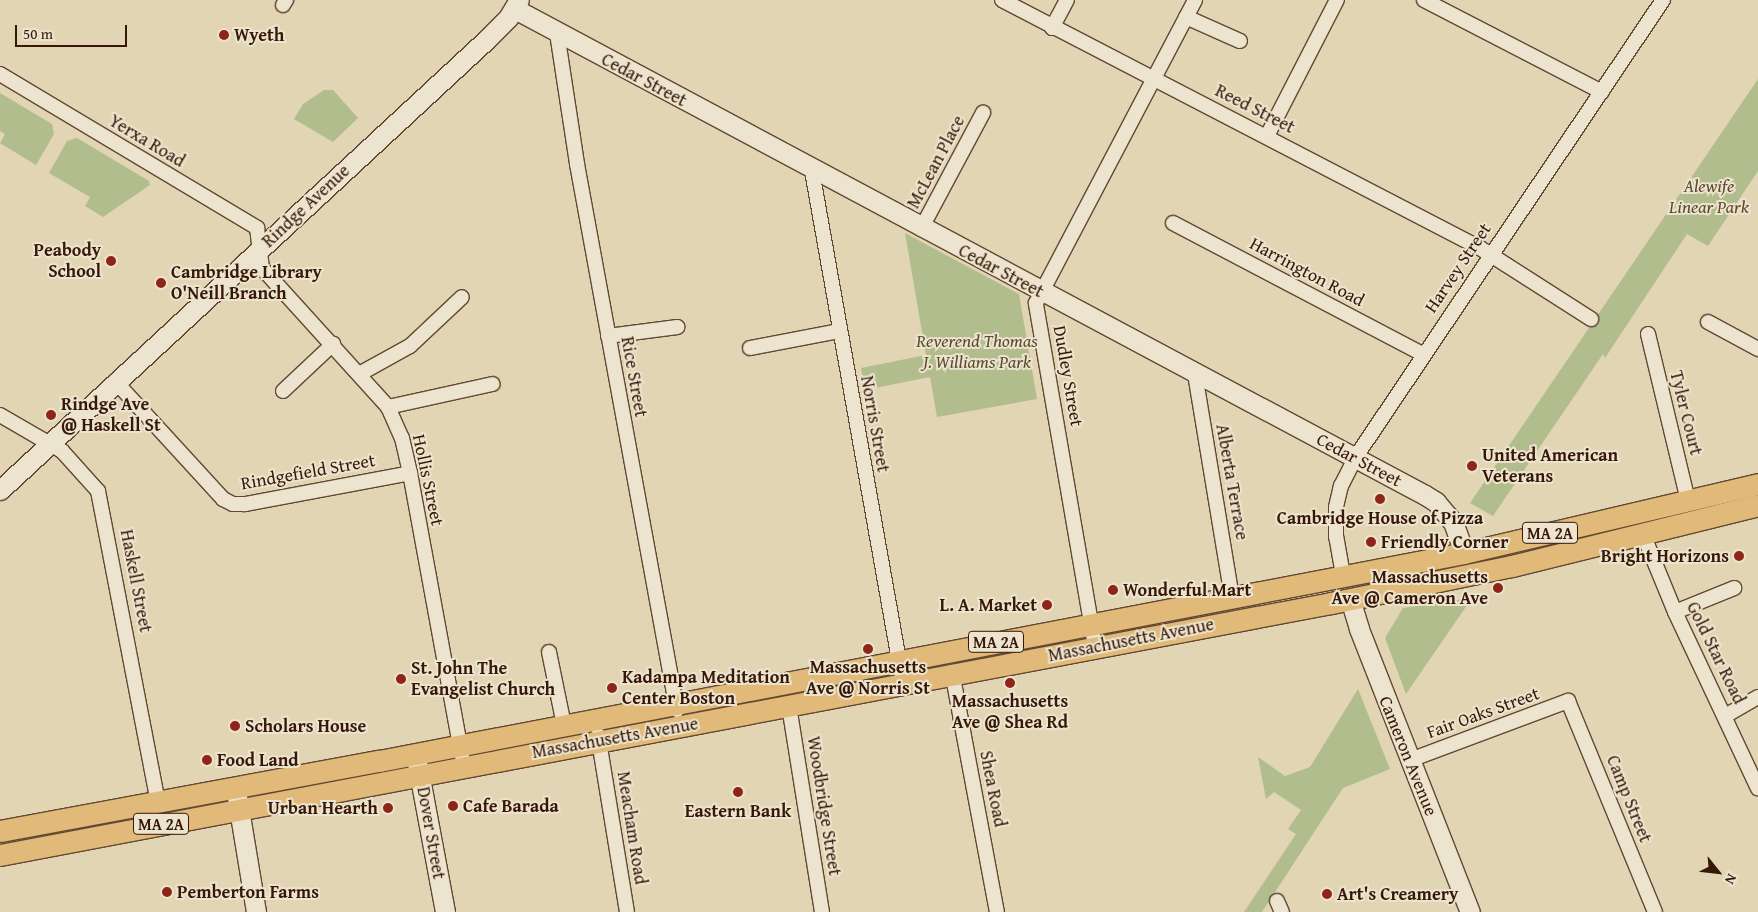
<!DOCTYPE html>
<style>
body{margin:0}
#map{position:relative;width:1758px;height:912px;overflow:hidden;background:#e2d5b3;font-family:"Gentium Book Plus",serif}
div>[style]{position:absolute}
.green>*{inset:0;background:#b2bd8e}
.roads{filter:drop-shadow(1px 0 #624733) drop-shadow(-1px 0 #624733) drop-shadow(0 1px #624733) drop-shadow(0 -1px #624733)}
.street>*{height:14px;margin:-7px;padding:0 7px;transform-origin:7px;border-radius:7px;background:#ece4ce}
.secondary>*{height:19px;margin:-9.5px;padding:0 9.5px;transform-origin:9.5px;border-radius:9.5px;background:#ece4ce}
.primary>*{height:21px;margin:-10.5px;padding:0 10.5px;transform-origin:10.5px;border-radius:10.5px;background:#e1ba7a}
.dots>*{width:14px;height:14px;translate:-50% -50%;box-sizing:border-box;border:2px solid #ece4ce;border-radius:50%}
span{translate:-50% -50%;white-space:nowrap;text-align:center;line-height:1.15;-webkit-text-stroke:4px #ece4ce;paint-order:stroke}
.shield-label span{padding:1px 4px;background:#ece4ce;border:1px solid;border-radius:4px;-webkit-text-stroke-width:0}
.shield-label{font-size:16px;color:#371808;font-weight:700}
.poi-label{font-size:18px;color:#371808;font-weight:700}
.left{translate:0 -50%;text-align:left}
.right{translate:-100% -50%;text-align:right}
.street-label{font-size:18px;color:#371808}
.park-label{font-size:18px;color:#5c4a30;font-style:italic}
.north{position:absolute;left:1693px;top:847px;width:50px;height:50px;-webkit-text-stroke:4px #ece4ce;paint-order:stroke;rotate:119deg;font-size:14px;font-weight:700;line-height:20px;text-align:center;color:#371808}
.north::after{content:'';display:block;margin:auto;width:18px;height:22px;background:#371808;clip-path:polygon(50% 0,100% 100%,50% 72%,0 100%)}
.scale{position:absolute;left:15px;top:25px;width:112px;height:22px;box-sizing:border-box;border:2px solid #371808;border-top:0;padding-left:6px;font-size:15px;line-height:18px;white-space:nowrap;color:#371808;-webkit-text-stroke:4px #ece4ce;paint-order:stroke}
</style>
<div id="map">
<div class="green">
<i style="clip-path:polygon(1758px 79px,1758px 171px,1708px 246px,1687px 234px,1605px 358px,1603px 354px,1493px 516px,1470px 503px)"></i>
<i style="clip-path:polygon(324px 90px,333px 90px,358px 118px,333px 142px,294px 119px,303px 104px)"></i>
<i style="clip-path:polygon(0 93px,52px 124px,54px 134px,36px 165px,0 143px,5px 134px,0 131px)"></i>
<i style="clip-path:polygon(77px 138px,149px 181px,150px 185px,103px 217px,85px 206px,90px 197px,49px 173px,67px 141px)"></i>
<i style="clip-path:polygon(905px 233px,1019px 294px,1037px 399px,937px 417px,930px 377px,865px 390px,861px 368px,926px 355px)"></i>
<i style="clip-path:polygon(1472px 598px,1406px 694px,1385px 638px,1403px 608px)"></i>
<i style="clip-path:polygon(1358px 689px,1390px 769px,1343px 788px,1262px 912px,1244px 912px,1296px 834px,1288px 829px,1301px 810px,1274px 792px,1266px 799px,1258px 757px,1285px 776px,1310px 767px)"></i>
</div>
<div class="roads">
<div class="street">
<i style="left:1002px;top:0;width:539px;rotate:27.42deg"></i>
<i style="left:1480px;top:248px;width:132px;rotate:32.6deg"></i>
<i style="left:1424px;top:0;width:200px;rotate:27.3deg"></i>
<i style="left:283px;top:5px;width:6px;rotate:-59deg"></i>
<i style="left:1186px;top:17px;width:59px;rotate:24deg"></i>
<i style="left:1052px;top:28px;width:32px;rotate:-62deg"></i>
<i style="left:557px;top:33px;width:133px;rotate:81.3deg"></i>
<i style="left:577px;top:164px;width:555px;rotate:79.62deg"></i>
<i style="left:0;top:74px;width:300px;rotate:30.9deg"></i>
<i style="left:257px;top:228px;width:40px;rotate:82.9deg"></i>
<i style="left:262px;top:268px;width:188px;rotate:47.8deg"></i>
<i style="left:388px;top:407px;width:34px;rotate:66deg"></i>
<i style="left:402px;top:438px;width:36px;rotate:77deg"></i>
<i style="left:410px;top:473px;width:298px;rotate:79.6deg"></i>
<i style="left:1267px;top:136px;width:153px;rotate:-62.8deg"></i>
<i style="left:812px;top:171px;width:520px;rotate:79.92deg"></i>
<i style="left:1173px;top:223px;width:282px;rotate:27.7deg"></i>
<i style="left:921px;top:229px;width:132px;rotate:-61.9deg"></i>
<i style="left:1708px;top:322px;width:57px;rotate:28.4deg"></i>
<i style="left:1648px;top:334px;width:171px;rotate:76.5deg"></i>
<i style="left:608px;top:336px;width:70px;rotate:-7.4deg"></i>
<i style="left:750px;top:348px;width:91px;rotate:-10.8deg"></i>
<i style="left:361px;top:373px;width:56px;rotate:-28.9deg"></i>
<i style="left:410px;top:346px;width:71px;rotate:-43.3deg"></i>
<i style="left:1195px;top:374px;width:226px;rotate:80.6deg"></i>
<i style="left:115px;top:381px;width:160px;rotate:47.5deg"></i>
<i style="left:223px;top:499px;width:11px;rotate:27deg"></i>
<i style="left:233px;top:504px;width:12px"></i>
<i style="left:245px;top:504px;width:168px;rotate:-10.6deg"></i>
<i style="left:283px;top:391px;width:69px;rotate:-43.2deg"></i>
<i style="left:388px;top:407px;width:107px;rotate:-12.4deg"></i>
<i style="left:0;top:415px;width:72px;rotate:30.1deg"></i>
<i style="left:62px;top:451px;width:54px;rotate:48deg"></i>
<i style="left:98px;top:491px;width:317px;rotate:79.1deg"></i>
<i style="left:1643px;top:534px;width:84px;rotate:67.7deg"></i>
<i style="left:1675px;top:612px;width:195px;rotate:64.8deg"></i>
<i style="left:1343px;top:575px;width:39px;rotate:-100deg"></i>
<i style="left:1336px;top:537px;width:30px;rotate:-90deg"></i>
<i style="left:1336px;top:507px;width:22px;rotate:-77deg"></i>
<i style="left:1341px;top:486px;width:31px;rotate:-63deg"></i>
<i style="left:1355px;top:458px;width:552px;rotate:-56.08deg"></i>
<i style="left:1675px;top:612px;width:64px;rotate:-22.1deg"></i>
<i style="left:1095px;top:646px;width:348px;rotate:-99.8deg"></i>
<i style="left:1036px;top:303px;width:342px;rotate:-62.3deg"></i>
<i style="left:549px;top:652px;width:75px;rotate:78.4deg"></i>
<i style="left:952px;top:672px;width:244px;rotate:79.4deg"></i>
<i style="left:789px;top:706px;width:209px;rotate:80.9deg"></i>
<i style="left:1725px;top:716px;width:38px;rotate:-30deg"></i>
<i style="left:598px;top:735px;width:179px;rotate:80.7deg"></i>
<i style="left:1410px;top:760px;width:169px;rotate:-20.5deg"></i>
<i style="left:1568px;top:701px;width:228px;rotate:67.6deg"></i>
<i style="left:1277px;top:901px;width:12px;rotate:66deg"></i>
</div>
<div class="secondary">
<i style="left:515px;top:9px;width:1032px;rotate:28.11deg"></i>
<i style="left:1425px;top:495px;width:13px;rotate:32deg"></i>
<i style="left:1436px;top:502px;width:26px;rotate:50deg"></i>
<i style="left:1453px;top:522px;width:33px;rotate:70deg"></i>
<i style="left:0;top:490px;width:662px;rotate:-42.8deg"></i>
<i style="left:486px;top:40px;width:31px;rotate:-45deg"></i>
<i style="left:508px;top:18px;width:21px;rotate:-59deg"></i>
<i style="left:1350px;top:599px;width:31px;rotate:73deg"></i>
<i style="left:1359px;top:629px;width:304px;rotate:68.6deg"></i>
<i style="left:417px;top:762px;width:153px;rotate:79.4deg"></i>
<i style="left:237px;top:797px;width:117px;rotate:80.6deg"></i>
</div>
<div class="primary">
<i style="left:0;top:831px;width:385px;rotate:-10.5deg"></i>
<i style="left:379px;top:761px;width:1105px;rotate:-10.85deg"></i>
<i style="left:1464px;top:553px;width:302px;rotate:-13.2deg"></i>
<i style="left:0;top:855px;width:1355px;rotate:-10.72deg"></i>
<i style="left:1331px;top:603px;width:185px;rotate:-11.6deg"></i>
<i style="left:1512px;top:566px;width:253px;rotate:-13.9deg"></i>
</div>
</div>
<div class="dots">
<i style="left:224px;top:35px;background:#8f2418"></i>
<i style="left:111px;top:261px;background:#8f2418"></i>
<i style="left:161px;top:283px;background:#8f2418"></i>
<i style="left:51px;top:415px;background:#8f2418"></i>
<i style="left:1472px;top:466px;background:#8f2418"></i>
<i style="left:1380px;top:499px;background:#8f2418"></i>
<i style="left:1371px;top:542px;background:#8f2418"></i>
<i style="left:1739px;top:556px;background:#8f2418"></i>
<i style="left:1498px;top:588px;background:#8f2418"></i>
<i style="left:1113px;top:590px;background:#8f2418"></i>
<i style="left:1047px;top:605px;background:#8f2418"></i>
<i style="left:868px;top:649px;background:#8f2418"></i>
<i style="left:401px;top:679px;background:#8f2418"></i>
<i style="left:1010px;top:683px;background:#8f2418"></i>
<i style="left:612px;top:688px;background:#8f2418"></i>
<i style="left:235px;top:726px;background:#8f2418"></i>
<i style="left:207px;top:760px;background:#8f2418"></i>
<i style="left:738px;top:792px;background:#8f2418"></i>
<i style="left:453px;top:806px;background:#8f2418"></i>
<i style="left:388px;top:808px;background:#8f2418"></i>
<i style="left:167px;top:892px;background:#8f2418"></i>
<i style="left:1327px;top:894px;background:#8f2418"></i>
</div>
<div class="shield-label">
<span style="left:1550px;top:533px">MA 2A</span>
<span style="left:996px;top:642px">MA 2A</span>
<span style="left:161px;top:824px">MA 2A</span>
</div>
<div class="poi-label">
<span class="left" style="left:234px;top:35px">Wyeth</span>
<span class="right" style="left:101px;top:261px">Peabody<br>School</span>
<span class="left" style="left:171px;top:283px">Cambridge Library<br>O'Neill Branch</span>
<span class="left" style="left:61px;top:415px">Rindge Ave<br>@ Haskell St</span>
<span class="left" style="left:1482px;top:466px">United American<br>Veterans</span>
<span style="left:1380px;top:518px">Cambridge House of Pizza</span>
<span class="left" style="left:1381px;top:542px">Friendly Corner</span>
<span class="right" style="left:1729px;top:556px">Bright Horizons</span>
<span class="right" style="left:1488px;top:588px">Massachusetts<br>Ave @ Cameron Ave</span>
<span class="left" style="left:1123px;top:590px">Wonderful Mart</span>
<span class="right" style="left:1037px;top:605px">L. A. Market</span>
<span style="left:868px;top:678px">Massachusetts<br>Ave @ Norris St</span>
<span class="left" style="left:411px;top:679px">St. John The<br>Evangelist Church</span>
<span class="left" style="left:622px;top:688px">Kadampa Meditation<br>Center Boston</span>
<span style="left:1010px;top:712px">Massachusetts<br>Ave @ Shea Rd</span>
<span class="left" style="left:245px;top:726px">Scholars House</span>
<span class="left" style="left:217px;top:760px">Food Land</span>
<span class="left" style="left:463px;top:806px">Cafe Barada</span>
<span class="right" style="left:378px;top:808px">Urban Hearth</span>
<span style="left:738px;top:811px">Eastern Bank</span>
<span class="left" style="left:177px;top:892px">Pemberton Farms</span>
<span class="left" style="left:1337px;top:894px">Art's Creamery</span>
</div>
<div class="street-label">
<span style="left:644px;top:80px;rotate:28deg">Cedar Street</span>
<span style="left:1255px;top:109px;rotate:27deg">Reed Street</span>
<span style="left:147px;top:141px;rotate:31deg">Yerxa Road</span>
<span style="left:936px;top:162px;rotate:-62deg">McLean Place</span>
<span style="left:306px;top:206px;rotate:-43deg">Rindge Avenue</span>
<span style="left:1458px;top:268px;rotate:-56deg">Harvey Street</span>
<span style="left:1001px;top:271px;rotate:28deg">Cedar Street</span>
<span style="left:1307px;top:272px;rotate:28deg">Harrington Road</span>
<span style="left:1068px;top:376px;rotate:80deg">Dudley Street</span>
<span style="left:634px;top:377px;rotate:80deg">Rice Street</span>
<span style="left:1686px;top:413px;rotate:76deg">Tyler Court</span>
<span style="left:875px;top:424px;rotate:80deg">Norris Street</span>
<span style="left:1359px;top:460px;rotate:28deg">Cedar Street</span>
<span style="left:308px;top:472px;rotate:-10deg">Rindgefield Street</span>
<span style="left:428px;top:480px;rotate:78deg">Hollis Street</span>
<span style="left:1232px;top:482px;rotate:80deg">Alberta Terrace</span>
<span style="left:136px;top:581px;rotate:79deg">Haskell Street</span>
<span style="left:1131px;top:640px;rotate:-11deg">Massachusetts Avenue</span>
<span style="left:1716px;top:653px;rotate:64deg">Gold Star Road</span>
<span style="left:1483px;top:713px;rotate:-20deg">Fair Oaks Street</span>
<span style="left:615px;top:738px;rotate:-10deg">Massachusetts Avenue</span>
<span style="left:1408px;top:756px;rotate:68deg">Cameron Avenue</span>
<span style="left:993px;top:789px;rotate:79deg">Shea Road</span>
<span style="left:1629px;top:799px;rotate:68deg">Camp Street</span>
<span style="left:824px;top:806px;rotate:81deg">Woodbridge Street</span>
<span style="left:632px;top:828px;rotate:81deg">Meacham Road</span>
<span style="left:431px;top:833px;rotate:80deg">Dover Street</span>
</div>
<div class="park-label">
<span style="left:1709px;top:197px">Alewife<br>Linear Park</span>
<span style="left:977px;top:352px">Reverend Thomas<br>J. Williams Park</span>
</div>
<div class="north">N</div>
<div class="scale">50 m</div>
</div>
